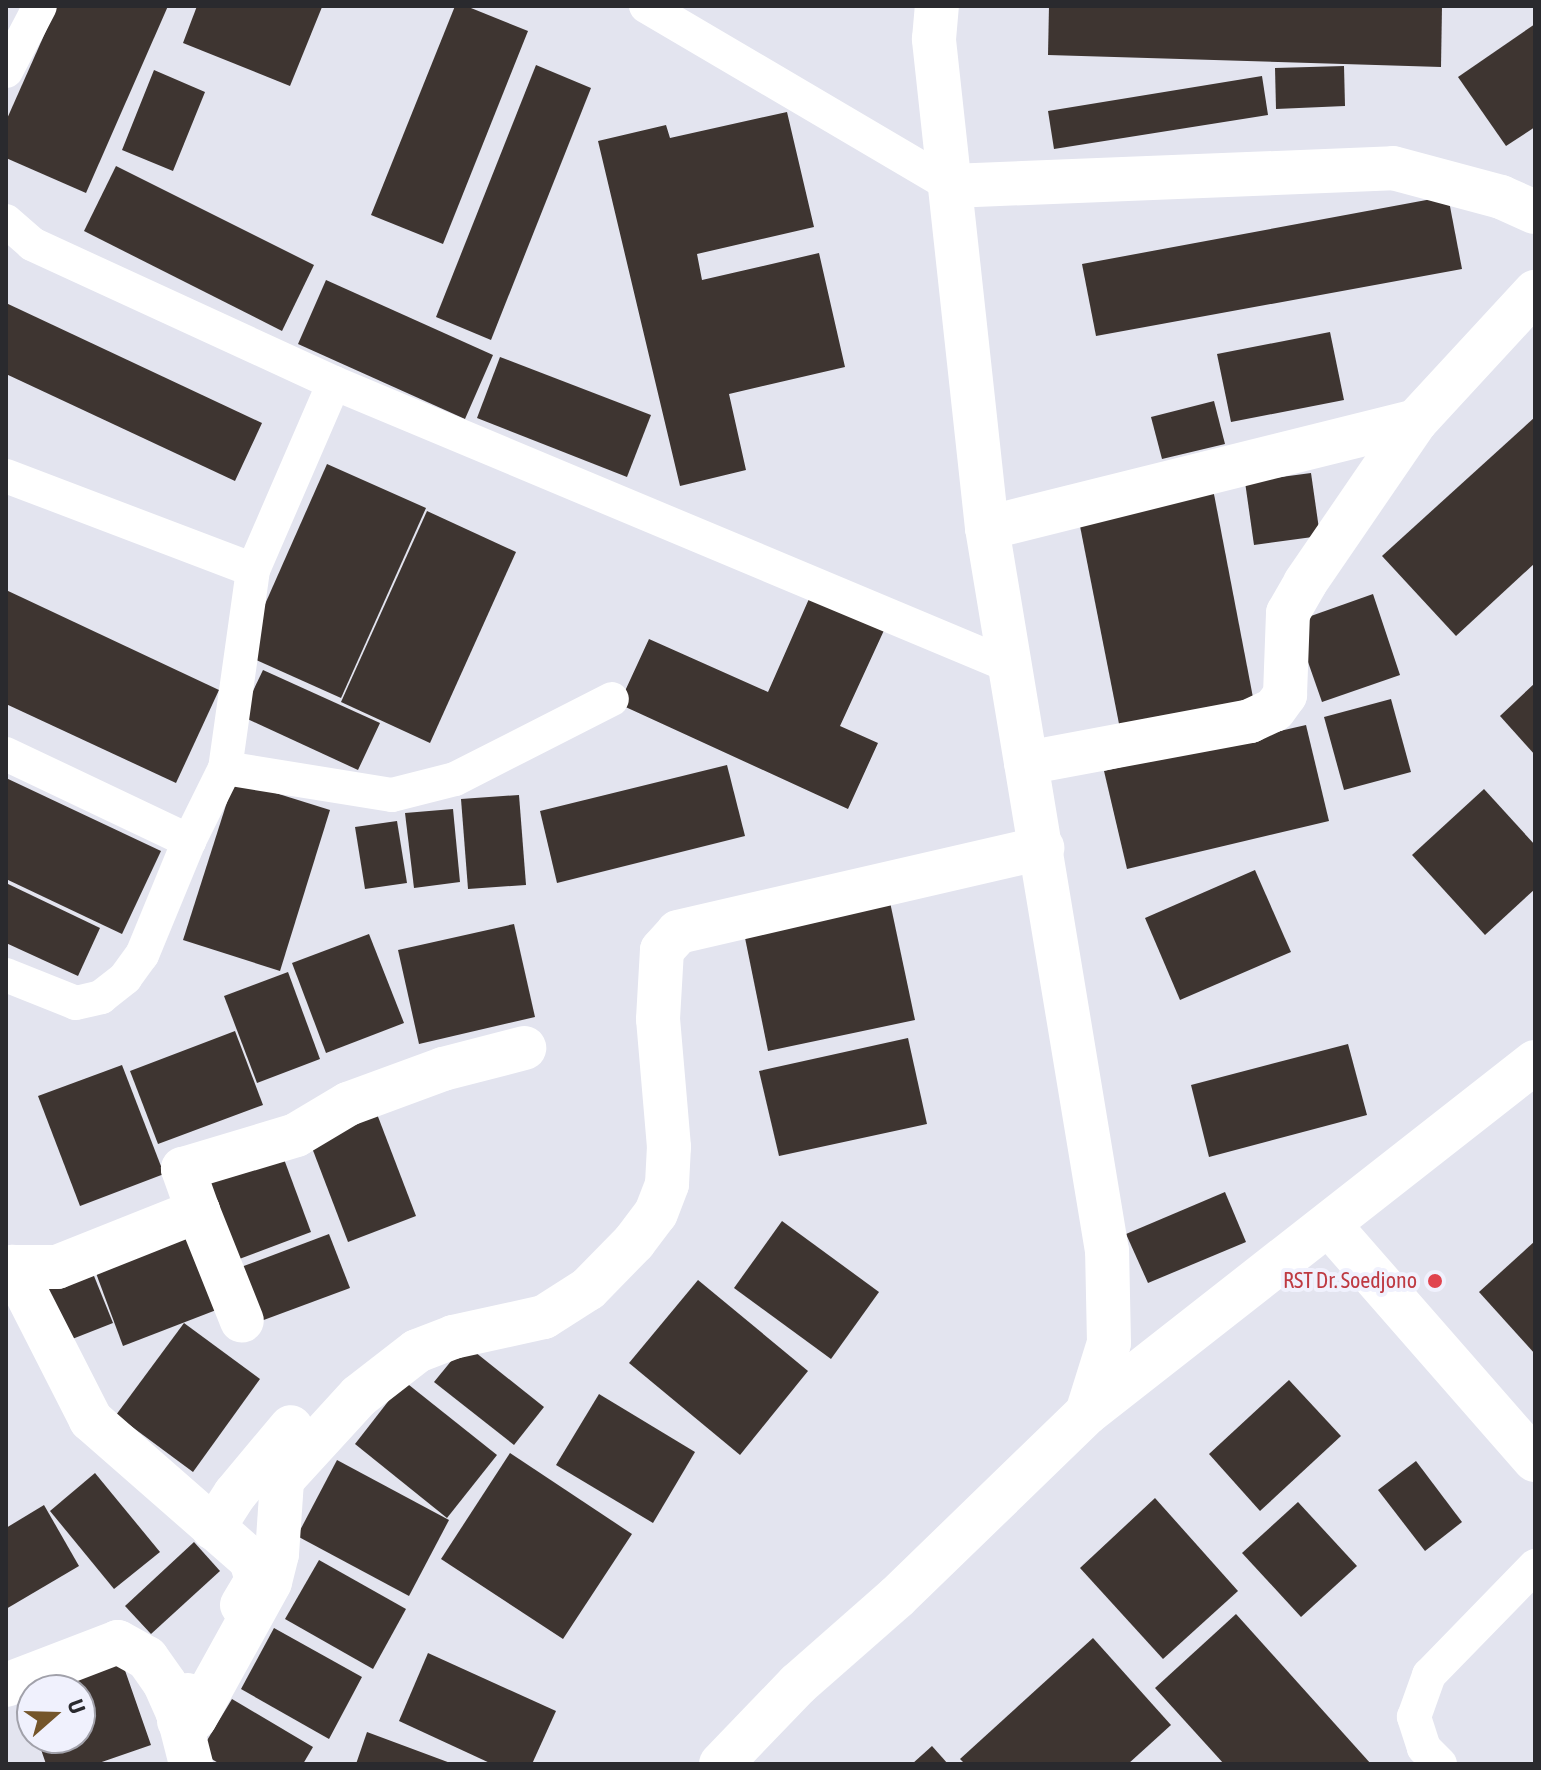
<!DOCTYPE html>
<style>
body{margin:0}
#map{position:relative;width:1541px;height:1770px;overflow:hidden;background:#e3e4ef;font-family:"Asap Condensed",sans-serif}
div>[style]{position:absolute}
.building>*{inset:0;background:#3e3531}
.service>*{height:34px;margin:-17px;padding:0 17px;transform-origin:17px;border-radius:17px;background:#fff}
.minor>*{height:44px;margin:-22px;padding:0 22px;transform-origin:22px;border-radius:22px;background:#fff}
.tertiary>*{height:44px;margin:-22px;padding:0 22px;transform-origin:22px;border-radius:22px;background:#fff}
.dots>*{width:22px;height:22px;translate:-50% -50%;box-sizing:border-box;border:4px solid #f0f1fd;border-radius:50%}
span{translate:-50% -50%;white-space:nowrap;text-align:center;line-height:1.15;-webkit-text-stroke:8px #f0f1fd;paint-order:stroke}
.health-label{font-size:22px;color:#be3a42}
.right{translate:-100% -50%;text-align:right}
.frame{position:absolute;inset:0;border:8px solid #2a2a2e;pointer-events:none}
.north{position:absolute;left:16px;top:1674px;width:80px;height:80px;box-sizing:border-box;background:#f0f1fd;border:2px solid #a1a1aa;border-radius:50%;rotate:70deg;font-size:22px;font-weight:700;line-height:32px;text-align:center;color:#2a2a2e}
.north::after{content:'';display:block;margin:auto;width:28px;height:36px;background:#74552a;clip-path:polygon(50% 0,100% 100%,50% 72%,0 100%)}
</style>
<div id="map">
<div class="building">
<i style="clip-path:polygon(57px 6px,168px 6px,86px 193px,6px 158px,6px 121px)"></i>
<i style="clip-path:polygon(197px 6px,319px 6px,322px 7px,290px 86px,183px 43px)"></i>
<i style="clip-path:polygon(455px 6px,466px 6px,528px 31px,443px 244px,371px 215px)"></i>
<i style="clip-path:polygon(1049px 6px,1442px 6px,1441px 67px,1048px 55px)"></i>
<i style="clip-path:polygon(1535px 24px,1535px 127px,1506px 146px,1458px 77px)"></i>
<i style="clip-path:polygon(536px 65px,591px 88px,491px 340px,436px 317px)"></i>
<i style="clip-path:polygon(1344px 66px,1345px 106px,1276px 109px,1275px 68px)"></i>
<i style="clip-path:polygon(154px 70px,205px 92px,173px 171px,122px 150px)"></i>
<i style="clip-path:polygon(1262px 76px,1268px 115px,1054px 149px,1048px 111px)"></i>
<i style="clip-path:polygon(787px 112px,814px 227px,697px 254px,702px 280px,819px 253px,845px 367px,729px 394px,746px 470px,680px 486px,598px 141px,666px 125px,670px 138px)"></i>
<i style="clip-path:polygon(116px 166px,314px 265px,282px 331px,84px 231px)"></i>
<i style="clip-path:polygon(1448px 196px,1462px 269px,1096px 336px,1082px 264px)"></i>
<i style="clip-path:polygon(326px 280px,493px 355px,465px 419px,298px 344px)"></i>
<i style="clip-path:polygon(6px 303px,262px 423px,235px 481px,6px 374px)"></i>
<i style="clip-path:polygon(1330px 332px,1344px 400px,1231px 422px,1217px 354px)"></i>
<i style="clip-path:polygon(500px 357px,651px 415px,627px 477px,477px 418px)"></i>
<i style="clip-path:polygon(1214px 401px,1225px 444px,1162px 459px,1151px 417px)"></i>
<i style="clip-path:polygon(1535px 417px,1535px 563px,1456px 636px,1382px 556px)"></i>
<i style="clip-path:polygon(327px 464px,426px 508px,341px 698px,243px 654px)"></i>
<i style="clip-path:polygon(1311px 473px,1320px 536px,1254px 545px,1245px 482px)"></i>
<i style="clip-path:polygon(1213px 489px,1256px 713px,1122px 739px,1078px 516px)"></i>
<i style="clip-path:polygon(427px 511px,516px 552px,430px 743px,341px 702px)"></i>
<i style="clip-path:polygon(6px 590px,219px 690px,176px 783px,6px 704px)"></i>
<i style="clip-path:polygon(812px 592px,886px 626px,840px 726px,878px 743px,848px 809px,619px 704px,649px 639px,768px 692px)"></i>
<i style="clip-path:polygon(1373px 594px,1400px 675px,1322px 702px,1294px 622px)"></i>
<i style="clip-path:polygon(263px 670px,380px 723px,358px 770px,241px 716px)"></i>
<i style="clip-path:polygon(1535px 683px,1535px 755px,1500px 716px)"></i>
<i style="clip-path:polygon(1391px 699px,1411px 772px,1344px 790px,1324px 717px)"></i>
<i style="clip-path:polygon(1306px 725px,1329px 821px,1127px 869px,1104px 771px)"></i>
<i style="clip-path:polygon(727px 765px,745px 836px,557px 883px,540px 811px)"></i>
<i style="clip-path:polygon(6px 778px,161px 851px,122px 934px,6px 879px)"></i>
<i style="clip-path:polygon(234px 780px,330px 810px,280px 971px,183px 940px)"></i>
<i style="clip-path:polygon(1484px 789px,1535px 845px,1535px 889px,1485px 935px,1412px 855px)"></i>
<i style="clip-path:polygon(519px 795px,526px 885px,468px 889px,461px 799px)"></i>
<i style="clip-path:polygon(453px 809px,460px 882px,414px 888px,405px 813px)"></i>
<i style="clip-path:polygon(397px 821px,407px 883px,365px 889px,355px 827px)"></i>
<i style="clip-path:polygon(1255px 870px,1291px 952px,1180px 1000px,1145px 918px)"></i>
<i style="clip-path:polygon(6px 883px,100px 928px,78px 976px,6px 943px)"></i>
<i style="clip-path:polygon(890px 902px,915px 1020px,768px 1051px,744px 933px)"></i>
<i style="clip-path:polygon(514px 924px,535px 1017px,419px 1044px,398px 950px)"></i>
<i style="clip-path:polygon(369px 934px,404px 1023px,326px 1053px,292px 963px)"></i>
<i style="clip-path:polygon(288px 972px,320px 1059px,257px 1083px,224px 996px)"></i>
<i style="clip-path:polygon(235px 1031px,263px 1105px,158px 1144px,130px 1071px)"></i>
<i style="clip-path:polygon(908px 1038px,927px 1124px,779px 1156px,759px 1071px)"></i>
<i style="clip-path:polygon(1348px 1044px,1367px 1115px,1209px 1157px,1191px 1085px)"></i>
<i style="clip-path:polygon(122px 1065px,164px 1174px,80px 1206px,38px 1096px)"></i>
<i style="clip-path:polygon(377px 1114px,416px 1216px,348px 1242px,309px 1140px)"></i>
<i style="clip-path:polygon(281px 1151px,311px 1232px,226px 1264px,195px 1183px)"></i>
<i style="clip-path:polygon(1225px 1192px,1246px 1242px,1148px 1283px,1126px 1234px)"></i>
<i style="clip-path:polygon(191px 1218px,224px 1307px,123px 1346px,90px 1257px)"></i>
<i style="clip-path:polygon(782px 1221px,879px 1292px,831px 1359px,734px 1288px)"></i>
<i style="clip-path:polygon(329px 1234px,350px 1288px,261px 1321px,241px 1267px)"></i>
<i style="clip-path:polygon(1535px 1241px,1535px 1354px,1479px 1292px)"></i>
<i style="clip-path:polygon(92px 1271px,113px 1323px,57px 1345px,37px 1293px)"></i>
<i style="clip-path:polygon(698px 1280px,808px 1371px,740px 1455px,629px 1363px)"></i>
<i style="clip-path:polygon(184px 1323px,260px 1379px,193px 1472px,116px 1415px)"></i>
<i style="clip-path:polygon(465px 1344px,544px 1407px,514px 1445px,434px 1382px)"></i>
<i style="clip-path:polygon(1289px 1380px,1341px 1436px,1260px 1511px,1209px 1454px)"></i>
<i style="clip-path:polygon(404px 1381px,497px 1455px,447px 1518px,355px 1444px)"></i>
<i style="clip-path:polygon(599px 1394px,695px 1452px,653px 1523px,556px 1465px)"></i>
<i style="clip-path:polygon(510px 1453px,632px 1534px,563px 1639px,441px 1559px)"></i>
<i style="clip-path:polygon(337px 1460px,449px 1520px,409px 1596px,297px 1536px)"></i>
<i style="clip-path:polygon(1416px 1461px,1462px 1522px,1425px 1551px,1378px 1490px)"></i>
<i style="clip-path:polygon(95px 1473px,160px 1552px,114px 1589px,50px 1511px)"></i>
<i style="clip-path:polygon(1155px 1498px,1238px 1591px,1163px 1659px,1080px 1568px)"></i>
<i style="clip-path:polygon(1298px 1502px,1357px 1566px,1301px 1617px,1242px 1553px)"></i>
<i style="clip-path:polygon(44px 1505px,79px 1566px,6px 1609px,6px 1528px)"></i>
<i style="clip-path:polygon(194px 1542px,220px 1571px,151px 1634px,125px 1606px)"></i>
<i style="clip-path:polygon(319px 1560px,406px 1609px,373px 1669px,285px 1619px)"></i>
<i style="clip-path:polygon(1236px 1614px,1371px 1764px,1224px 1764px,1155px 1688px)"></i>
<i style="clip-path:polygon(274px 1628px,362px 1677px,329px 1739px,241px 1689px)"></i>
<i style="clip-path:polygon(1093px 1638px,1171px 1725px,1128px 1764px,965px 1764px,960px 1759px)"></i>
<i style="clip-path:polygon(428px 1653px,556px 1711px,532px 1764px,492px 1764px,399px 1721px)"></i>
<i style="clip-path:polygon(120px 1656px,151px 1745px,96px 1764px,46px 1764px,37px 1738px,80px 1738px,80px 1690px,32px 1690px,31px 1722px,21px 1690px)"></i>
<i style="clip-path:polygon(232px 1699px,313px 1747px,303px 1764px,220px 1764px,200px 1752px)"></i>
<i style="clip-path:polygon(367px 1732px,453px 1764px,356px 1764px)"></i>
<i style="clip-path:polygon(932px 1746px,948px 1764px,912px 1764px)"></i>
</div>
<div class="service">
<i style="left:646px;top:6px;width:354px;rotate:30.5deg"></i>
<i style="left:6px;top:71px;width:73px;rotate:-62.4deg"></i>
<i style="left:6px;top:221px;width:35px;rotate:41deg"></i>
<i style="left:32px;top:244px;width:332px;rotate:24.7deg"></i>
<i style="left:334px;top:383px;width:733px;rotate:22.72deg"></i>
<i style="left:6px;top:476px;width:264px;rotate:20.8deg"></i>
<i style="left:253px;top:570px;width:204px;rotate:-66.6deg"></i>
<i style="left:253px;top:570px;width:200px;rotate:98deg"></i>
<i style="left:225px;top:768px;width:169px;rotate:9.2deg"></i>
<i style="left:392px;top:795px;width:65px;rotate:-14.3deg"></i>
<i style="left:455px;top:779px;width:176px;rotate:-27deg"></i>
<i style="left:6px;top:754px;width:203px;rotate:25.4deg"></i>
<i style="left:6px;top:975px;width:75px;rotate:21.8deg"></i>
<i style="left:76px;top:1003px;width:26px;rotate:-13deg"></i>
<i style="left:101px;top:997px;width:31px;rotate:-38deg"></i>
<i style="left:125px;top:978px;width:29px;rotate:-54deg"></i>
<i style="left:142px;top:955px;width:123px;rotate:-67.6deg"></i>
<i style="left:189px;top:841px;width:81px;rotate:-63.7deg"></i>
<i style="left:1440px;top:1764px;width:23px;rotate:-135deg"></i>
<i style="left:1424px;top:1748px;width:33px;rotate:-108deg"></i>
<i style="left:1414px;top:1717px;width:45px;rotate:-70.3deg"></i>
<i style="left:1429px;top:1675px;width:152px;rotate:-45.8deg"></i>
</div>
<div class="minor">
<i style="left:951px;top:186px;width:442px;rotate:-2.3deg"></i>
<i style="left:1393px;top:168px;width:112px;rotate:15deg"></i>
<i style="left:1501px;top:197px;width:37px;rotate:24deg"></i>
<i style="left:987px;top:528px;width:442px;rotate:-14deg"></i>
<i style="left:1026px;top:763px;width:228px;rotate:-10.6deg"></i>
<i style="left:1250px;top:721px;width:26px;rotate:-25deg"></i>
<i style="left:1274px;top:710px;width:19px;rotate:-54deg"></i>
<i style="left:1285px;top:695px;width:82px;rotate:-87.9deg"></i>
<i style="left:1288px;top:613px;width:34px;rotate:-60deg"></i>
<i style="left:1305px;top:583px;width:196px;rotate:-55.6deg"></i>
<i style="left:1416px;top:421px;width:176px;rotate:-47.3deg"></i>
<i style="left:198px;top:1211px;width:118px;rotate:68.2deg"></i>
<i style="left:1330px;top:1226px;width:311px;rotate:48.8deg"></i>
<i style="left:1087px;top:1413px;width:569px;rotate:-38.08deg"></i>
<i style="left:213px;top:1528px;width:40px;rotate:-57.1deg"></i>
<i style="left:235px;top:1494px;width:87px;rotate:-50.1deg"></i>
<i style="left:242px;top:1605px;width:29px;rotate:-59deg"></i>
<i style="left:257px;top:1580px;width:21px;rotate:-107deg"></i>
<i style="left:251px;top:1560px;width:213px;rotate:-138.8deg"></i>
<i style="left:91px;top:1420px;width:172px;rotate:-117deg"></i>
<i style="left:13px;top:1267px;width:44px"></i>
<i style="left:57px;top:1267px;width:152px;rotate:-21.7deg"></i>
<i style="left:198px;top:1211px;width:45px;rotate:-109.7deg"></i>
<i style="left:183px;top:1169px;width:118px;rotate:-16.7deg"></i>
<i style="left:296px;top:1135px;width:61px;rotate:-30.8deg"></i>
<i style="left:348px;top:1104px;width:101px;rotate:-20.2deg"></i>
<i style="left:443px;top:1069px;width:84px;rotate:-14.5deg"></i>
<i style="left:6px;top:1685px;width:120px;rotate:-21deg"></i>
<i style="left:118px;top:1642px;width:33px;rotate:29deg"></i>
<i style="left:147px;top:1658px;width:32px;rotate:55deg"></i>
<i style="left:165px;top:1684px;width:32px;rotate:66deg"></i>
<i style="left:188px;top:1695px;width:21px;rotate:119deg"></i>
<i style="left:178px;top:1713px;width:53px;rotate:75.7deg"></i>
<i style="left:179px;top:1721px;width:16px;rotate:-11deg"></i>
<i style="left:195px;top:1718px;width:155px;rotate:-61.1deg"></i>
<i style="left:270px;top:1582px;width:29px;rotate:-76deg"></i>
<i style="left:277px;top:1554px;width:74px;rotate:-86.1deg"></i>
<i style="left:282px;top:1480px;width:114px;rotate:-47.5deg"></i>
<i style="left:359px;top:1396px;width:73px;rotate:-37.8deg"></i>
<i style="left:417px;top:1351px;width:39px;rotate:-21deg"></i>
<i style="left:453px;top:1337px;width:93px;rotate:-12.4deg"></i>
<i style="left:544px;top:1317px;width:52px;rotate:-32.5deg"></i>
<i style="left:588px;top:1289px;width:66px;rotate:-45.6deg"></i>
<i style="left:634px;top:1242px;width:36px;rotate:-53deg"></i>
<i style="left:656px;top:1213px;width:31px;rotate:-69deg"></i>
<i style="left:667px;top:1184px;width:37px;rotate:-87deg"></i>
<i style="left:669px;top:1147px;width:128px;rotate:-94.9deg"></i>
<i style="left:658px;top:1019px;width:69px;rotate:-86.7deg"></i>
<i style="left:662px;top:950px;width:24px;rotate:-48deg"></i>
<i style="left:678px;top:932px;width:374px;rotate:-13deg"></i>
</div>
<div class="tertiary">
<i style="left:721px;top:1764px;width:111px;rotate:-46.1deg"></i>
<i style="left:798px;top:1684px;width:132px;rotate:-41.3deg"></i>
<i style="left:897px;top:1597px;width:264px;rotate:-44.1deg"></i>
<i style="left:1087px;top:1413px;width:73px;rotate:-72.6deg"></i>
<i style="left:1109px;top:1343px;width:92px;rotate:-91.2deg"></i>
<i style="left:1107px;top:1251px;width:733px;rotate:-99.42deg"></i>
<i style="left:987px;top:528px;width:492px;rotate:-96.2deg"></i>
<i style="left:934px;top:39px;width:33px;rotate:-85deg"></i>
</div>
<div class="dots">
<i style="left:1435px;top:1281px;background:#e0444e"></i>
</div>
<div class="health-label">
<span class="right" style="left:1417px;top:1281px">RST Dr. Soedjono</span>
</div>
<div class="frame"></div>
<div class="north">U</div>
</div>
